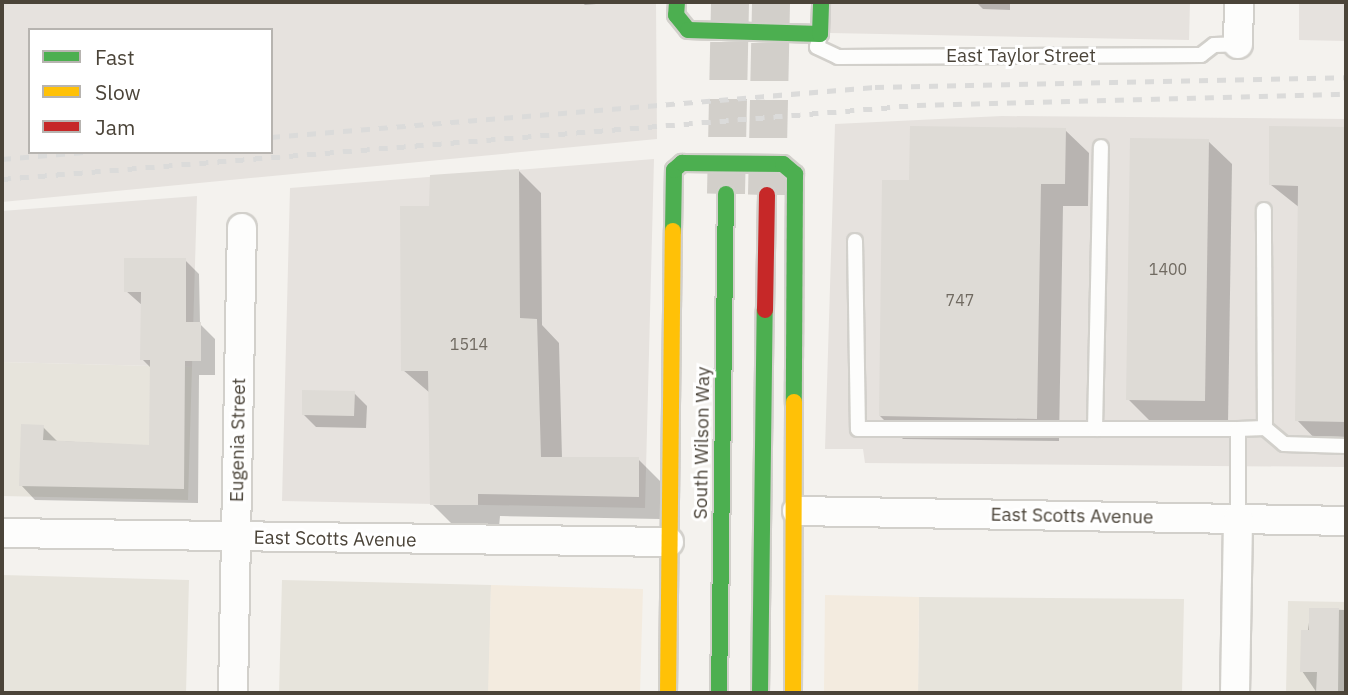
<!DOCTYPE html>
<style>
body{margin:0}
#map{position:relative;width:1348px;height:695px;overflow:hidden;background:#f4f2ee;font-family:"IBM Plex Sans",sans-serif}
div>[style]{position:absolute}
.residential>*{inset:0;background:#e7e4dc}
.commercial>*{inset:0;background:#f3ebdf}
.industrial>*{inset:0;background:#e6e2de}
.shadow>*{inset:0;background:#0003}
.building>*{inset:0;background:#dedbd6}
.secondary-tunnel>*{height:38px;margin-top:-19px;transform-origin:0;background:repeating-linear-gradient(90deg,#d2cfca 0 38px,transparent 0 57px)}
.roads{filter:drop-shadow(2px 0 #d2d0cb) drop-shadow(-2px 0 #d2d0cb) drop-shadow(0 2px #d2d0cb) drop-shadow(0 -2px #d2d0cb)}
.lane>*{height:14px;margin:-7px;padding:0 7px;transform-origin:7px;border-radius:7px;background:#fdfdfc}
.street>*{height:28px;margin:-14px;padding:0 14px;transform-origin:14px;border-radius:14px;background:#fdfdfc}
.fast>*{height:16px;margin:-8px;padding:0 8px;transform-origin:8px;border-radius:8px;background:#4caf50}
.slow>*{height:16px;margin:-8px;padding:0 8px;transform-origin:8px;border-radius:8px;background:#ffc107}
.jam>*{height:16px;margin:-8px;padding:0 8px;transform-origin:8px;border-radius:8px;background:#c62828}
.rail>*{height:5px;margin-top:-2.5px;transform-origin:0;background:repeating-linear-gradient(90deg,#dbdbda 0 9px,transparent 0 18px)}
span{translate:-50% -50%;white-space:nowrap;text-align:center;line-height:1.15;-webkit-text-stroke:6px #fff;paint-order:stroke}
.number-label{font-size:16px;color:#706a61}
.number-label span{-webkit-text-stroke-width:0}
.street-label{font-size:19px;color:#4b4439}
.frame{position:absolute;inset:0;border:4px solid #4b4439;pointer-events:none}
.legend{position:absolute;left:28px;top:28px;width:245px;height:126px;box-sizing:border-box;background:#fff;border:2px solid #b7b4b0;margin:0;padding:9px 12px;list-style:none;font-size:21px;color:#4b4439}
.legend li{display:flex;align-items:center;gap:14px;height:35px}
.legend b{width:35px;border:2px solid #b7b4b0}
</style>
<div id="map">
<div class="residential">
<i style="clip-path:polygon(2px 362px,192px 367px,188px 500px,2px 496px)"></i>
<i style="clip-path:polygon(2px 575px,189px 580px,186px 693px,2px 693px)"></i>
<i style="clip-path:polygon(282px 580px,491px 585px,489px 693px,279px 693px)"></i>
<i style="clip-path:polygon(919px 597px,1184px 599px,1182px 693px,918px 693px)"></i>
<i style="clip-path:polygon(1288px 601px,1346px 602px,1346px 693px,1286px 693px)"></i>
</div>
<div class="commercial">
<i style="clip-path:polygon(491px 585px,643px 589px,640px 693px,488px 693px)"></i>
<i style="clip-path:polygon(825px 595px,919px 597px,918px 693px,824px 693px)"></i>
</div>
<div class="industrial">
<i style="clip-path:polygon(evenodd,2px 2px,656px 2px,657px 139px,2px 202px,2px 2px,30px 30px,271px 30px,271px 152px,30px 152px,30px 30px)"></i>
<i style="clip-path:polygon(830px 2px,1190px 2px,1189px 40px,830px 33px)"></i>
<i style="clip-path:polygon(1299px 2px,1346px 2px,1346px 41px,1299px 40px)"></i>
<i style="clip-path:polygon(1002px 116px,1346px 119px,1346px 467px,865px 463px,863px 449px,825px 449px,835px 124px)"></i>
<i style="clip-path:polygon(654px 159px,645px 508px,282px 501px,290px 188px)"></i>
<i style="clip-path:polygon(197px 196px,192px 367px,2px 362px,2px 211px)"></i>
</div>
<div class="shadow">
<i style="clip-path:polygon(581px 2px,619px 2px,585px 5px)"></i>
<i style="clip-path:polygon(976px 2px,1010px 2px,1010px 10px,983px 9px)"></i>
<i style="clip-path:polygon(1271px 128px,1346px 129px,1346px 444px,1320px 444px,1297px 420px,1300px 208px,1271px 185px)"></i>
<i style="clip-path:polygon(1065px 130px,1089px 153px,1088px 206px,1063px 206px,1059px 441px,903px 439px,880px 416px)"></i>
<i style="clip-path:polygon(1208px 141px,1232px 164px,1228px 424px,1151px 422px,1128px 399px)"></i>
<i style="clip-path:polygon(519px 171px,541px 193px,542px 325px,559px 343px,562px 458px,638px 459px,660px 481px,660px 519px,500px 516px,499px 527px,454px 526px,432px 504px,430px 393px,403px 370px,431px 207px)"></i>
<i style="clip-path:polygon(185px 260px,199px 274px,200px 324px,215px 339px,215px 375px,199px 375px,198px 503px,35px 500px,21px 485px,43px 427px,57px 441px,151px 446px,152px 369px,142px 359px,143px 306px,126px 291px)"></i>
<i style="clip-path:polygon(354px 393px,367px 406px,366px 428px,316px 427px,303px 414px)"></i>
<i style="clip-path:polygon(1311px 609px,1346px 610px,1346px 693px,1317px 693px,1302px 671px)"></i>
</div>
<div class="building">
<i style="clip-path:polygon(910px 126px,1066px 128px,1065px 184px,1041px 184px,1037px 419px,879px 416px,882px 180px,909px 180px)"></i>
<i style="clip-path:polygon(1269px 126px,1346px 127px,1346px 422px,1295px 421px,1298px 186px,1269px 185px)"></i>
<i style="clip-path:polygon(1130px 138px,1209px 139px,1205px 401px,1126px 400px)"></i>
<i style="clip-path:polygon(519px 169px,520px 318px,537px 319px,541px 457px,639px 457px,639px 497px,478px 494px,478px 505px,430px 505px,428px 371px,401px 371px,400px 206px,429px 206px,430px 175px)"></i>
<i style="clip-path:polygon(124px 258px,186px 258px,186px 322px,201px 322px,201px 361px,185px 361px,184px 489px,19px 486px,21px 424px,44px 425px,43px 440px,149px 445px,150px 360px,140px 360px,141px 292px,124px 292px)"></i>
<i style="clip-path:polygon(302px 390px,355px 391px,354px 416px,302px 415px)"></i>
<i style="clip-path:polygon(1309px 608px,1339px 608px,1338px 693px,1316px 693px,1317px 672px,1300px 672px,1301px 630px,1309px 630px)"></i>
</div>
<div class="secondary-tunnel">
<i style="left:726px;top:194px;width:192px;rotate:-88.8deg"></i>
<i style="left:767px;top:195px;width:193px;rotate:-88.8deg"></i>
</div>
<div class="roads">
<div class="lane">
<i style="left:819px;top:39px;width:8px;rotate:104deg"></i>
<i style="left:817px;top:47px;width:23px;rotate:25deg"></i>
<i style="left:838px;top:57px;width:363px;rotate:-0.3deg"></i>
<i style="left:1201px;top:55px;width:16px;rotate:-38deg"></i>
<i style="left:1214px;top:45px;width:24px;rotate:-2deg"></i>
<i style="left:855px;top:241px;width:188px;rotate:89.1deg"></i>
<i style="left:858px;top:429px;width:380px"></i>
<i style="left:1238px;top:429px;width:90px;rotate:90deg"></i>
<i style="left:1265px;top:428px;width:25px;rotate:40deg"></i>
<i style="left:1284px;top:444px;width:62px;rotate:1.8deg"></i>
<i style="left:1095px;top:429px;width:282px;rotate:-88.8deg"></i>
<i style="left:1238px;top:429px;width:27px;rotate:-2deg"></i>
<i style="left:1265px;top:428px;width:218px;rotate:-90.3deg"></i>
</div>
<div class="street">
<i style="left:1238px;top:44px;width:42px;rotate:-88.6deg"></i>
<i style="left:797px;top:511px;width:549px;rotate:1.04deg"></i>
<i style="left:2px;top:533px;width:667px;rotate:0.77deg"></i>
<i style="left:233px;top:693px;width:465px;rotate:-88.9deg"></i>
<i style="left:1235px;top:693px;width:174px;rotate:-89deg"></i>
</div>
<div class="fast">
<i style="left:677px;top:2px;width:13px;rotate:94deg"></i>
<i style="left:676px;top:15px;width:19px;rotate:51deg"></i>
<i style="left:688px;top:30px;width:132px;rotate:1.7deg"></i>
<i style="left:820px;top:34px;width:32px;rotate:-88deg"></i>
<i style="left:673px;top:231px;width:61px;rotate:-89.1deg"></i>
<i style="left:674px;top:170px;width:11px;rotate:-41deg"></i>
<i style="left:682px;top:163px;width:101px;rotate:0.6deg"></i>
<i style="left:783px;top:164px;width:16px;rotate:40deg"></i>
<i style="left:795px;top:174px;width:228px;rotate:90.3deg"></i>
<i style="left:719px;top:693px;width:499px;rotate:-89.2deg"></i>
<i style="left:760px;top:693px;width:383px;rotate:-89.3deg"></i>
</div>
<div class="slow">
<i style="left:668px;top:693px;width:462px;rotate:-89.4deg"></i>
<i style="left:793px;top:693px;width:291px;rotate:-89.8deg"></i>
</div>
<div class="jam">
<i style="left:765px;top:310px;width:115px;rotate:-89deg"></i>
</div>
</div>
<div class="rail">
<i style="left:271px;top:137px;width:606px;rotate:-4.73deg"></i>
<i style="left:875px;top:87px;width:471px;rotate:-1.2deg"></i>
<i style="left:2px;top:159px;width:82px;rotate:-4.9deg"></i>
<i style="left:2px;top:179px;width:918px;rotate:-4.62deg"></i>
<i style="left:917px;top:105px;width:429px;rotate:-1.5deg"></i>
</div>
<div class="number-label">
<span style="left:1168px;top:269px">1400</span>
<span style="left:960px;top:300px">747</span>
<span style="left:469px;top:344px">1514</span>
</div>
<div class="street-label">
<span style="left:1021px;top:56px">East Taylor Street</span>
<span style="left:238px;top:440px;rotate:-89deg">Eugenia Street</span>
<span style="left:702px;top:443px;rotate:-89deg">South Wilson Way</span>
<span style="left:1072px;top:516px;rotate:1deg">East Scotts Avenue</span>
<span style="left:335px;top:539px;rotate:1deg">East Scotts Avenue</span>
</div>
<div class="frame"></div>
<ul class="legend">
<li><b style="height:9px;background:#4caf50"></b>Fast</li>
<li><b style="height:9px;background:#ffc107"></b>Slow</li>
<li><b style="height:9px;background:#c62828"></b>Jam</li>
</ul>
</div>
